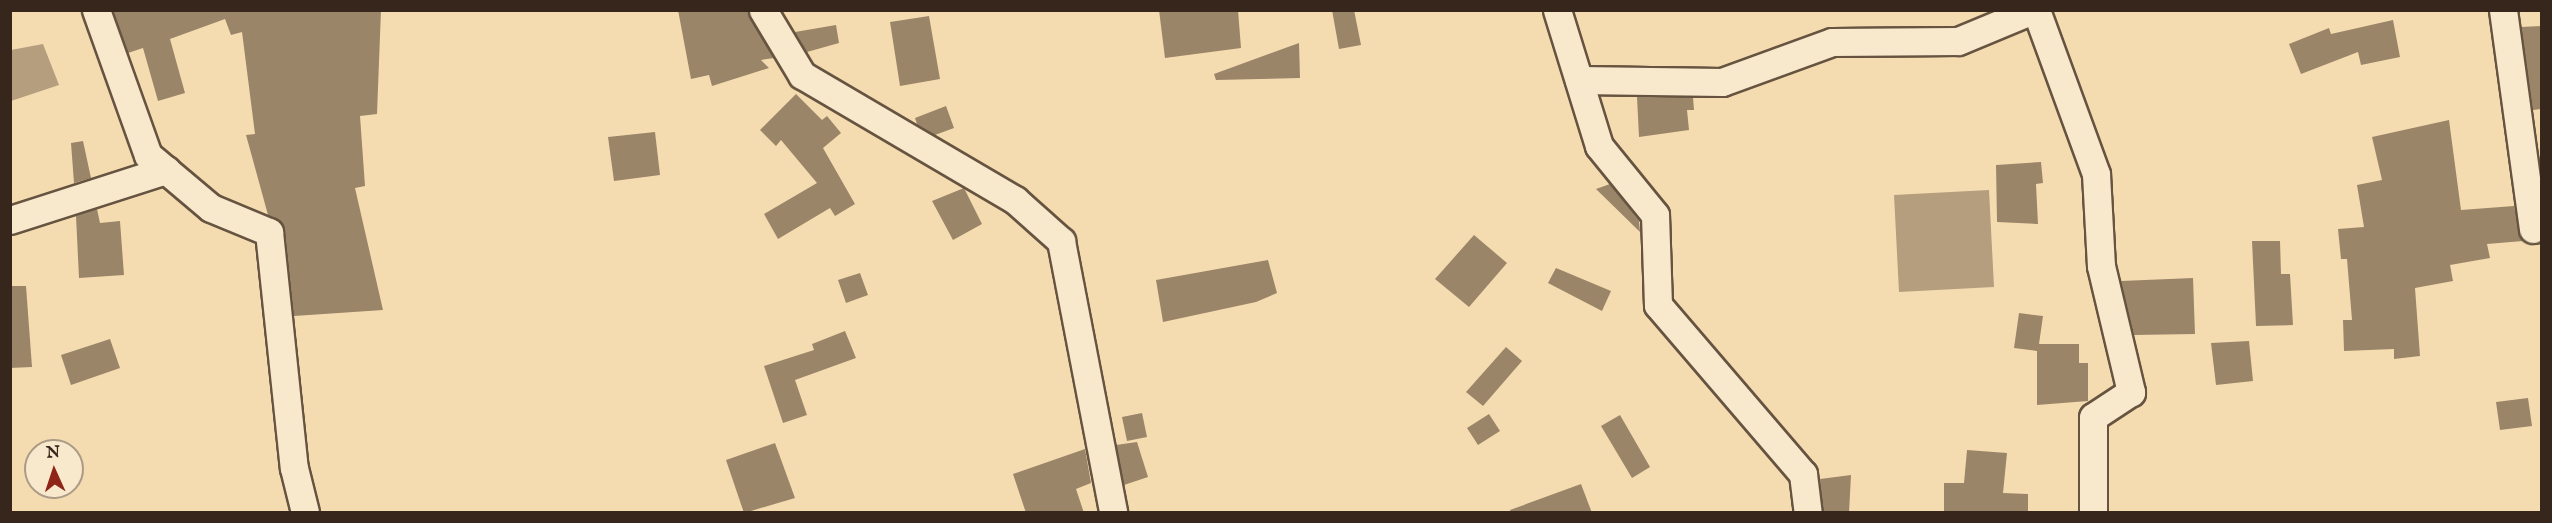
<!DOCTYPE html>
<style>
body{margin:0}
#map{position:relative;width:2552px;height:523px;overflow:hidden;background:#f5dcb0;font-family:"IM FELL English",serif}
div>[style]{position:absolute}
.water>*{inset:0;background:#b49e7e}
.building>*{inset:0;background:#9a8569}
.roads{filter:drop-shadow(2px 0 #665441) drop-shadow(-2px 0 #665441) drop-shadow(0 2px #665441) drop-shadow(0 -2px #665441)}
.street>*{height:27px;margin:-13.5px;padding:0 13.5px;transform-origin:13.5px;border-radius:13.5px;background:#f8e8cc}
span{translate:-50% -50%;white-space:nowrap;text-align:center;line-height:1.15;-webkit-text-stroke:5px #f8e8cc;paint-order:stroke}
.frame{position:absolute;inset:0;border:12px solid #37261c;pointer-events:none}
.north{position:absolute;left:24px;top:439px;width:60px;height:60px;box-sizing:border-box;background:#f8e8cc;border:2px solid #ab9a86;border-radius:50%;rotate:357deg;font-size:16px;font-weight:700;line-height:24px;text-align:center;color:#37261c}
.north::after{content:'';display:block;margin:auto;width:21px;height:27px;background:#8f2418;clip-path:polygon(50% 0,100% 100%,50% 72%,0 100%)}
</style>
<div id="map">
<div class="water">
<i style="clip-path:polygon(43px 44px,59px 85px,11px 101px,11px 50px)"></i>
<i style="clip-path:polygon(1989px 190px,1994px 287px,1899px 292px,1894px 195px)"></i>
</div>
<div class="building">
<i style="clip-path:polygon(113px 10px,381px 10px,377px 114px,360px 116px,365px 186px,355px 188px,383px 310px,294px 316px,285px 230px,268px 215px,246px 135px,255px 134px,242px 32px,231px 35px,225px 19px,170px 39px,185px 93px,158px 101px,143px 48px,128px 53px)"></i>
<i style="clip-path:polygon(678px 10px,747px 10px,774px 58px,761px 60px,769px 68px,712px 86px,709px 75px,691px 79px)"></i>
<i style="clip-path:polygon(1159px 10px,1238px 10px,1241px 48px,1165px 58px)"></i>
<i style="clip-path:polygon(1332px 10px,1354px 10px,1361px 45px,1339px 49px)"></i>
<i style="clip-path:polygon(929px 16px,940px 79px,900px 86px,890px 22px)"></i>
<i style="clip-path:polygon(2393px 20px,2400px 57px,2361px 65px,2358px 52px,2301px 74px,2289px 44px,2329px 28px,2331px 34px)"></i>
<i style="clip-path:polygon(836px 25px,839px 43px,807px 52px,795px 32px)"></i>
<i style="clip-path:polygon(2541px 26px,2541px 109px,2533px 110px,2521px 27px)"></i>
<i style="clip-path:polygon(1299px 43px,1300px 78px,1216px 80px,1214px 74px)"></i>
<i style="clip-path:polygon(796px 94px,822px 120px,827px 116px,841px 133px,823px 148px,855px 204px,835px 216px,830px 208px,778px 239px,764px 214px,817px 183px,781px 140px,776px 146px,760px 130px)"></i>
<i style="clip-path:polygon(1637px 97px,1693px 97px,1694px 110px,1687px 110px,1689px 130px,1639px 137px)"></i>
<i style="clip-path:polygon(946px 106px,954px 128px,935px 135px,917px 124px,915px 118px)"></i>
<i style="clip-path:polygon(2449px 120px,2461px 210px,2514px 206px,2523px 241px,2487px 244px,2490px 258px,2450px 265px,2453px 281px,2415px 288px,2420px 356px,2394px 359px,2394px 349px,2344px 351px,2343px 320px,2352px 320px,2347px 259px,2341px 259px,2338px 229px,2364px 227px,2357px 185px,2382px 180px,2372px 137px)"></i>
<i style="clip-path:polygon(655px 132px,660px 175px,614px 181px,608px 137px)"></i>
<i style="clip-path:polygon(83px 141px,91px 178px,74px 183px,71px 143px)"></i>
<i style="clip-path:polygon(2041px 162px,2043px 183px,2036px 184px,2038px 224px,1997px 222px,1996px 165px)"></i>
<i style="clip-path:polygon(1610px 184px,1639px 221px,1640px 232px,1596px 189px)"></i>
<i style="clip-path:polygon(964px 188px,982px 224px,953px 240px,932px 201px)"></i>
<i style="clip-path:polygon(97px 209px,100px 223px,120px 221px,124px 275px,79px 278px,76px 216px)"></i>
<i style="clip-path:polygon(1474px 235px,1507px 263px,1469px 307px,1435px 279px)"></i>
<i style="clip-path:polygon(2252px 241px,2280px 241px,2281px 274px,2290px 274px,2293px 325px,2256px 326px)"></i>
<i style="clip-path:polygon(1268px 260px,1277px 293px,1256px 302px,1163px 322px,1156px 280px)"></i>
<i style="clip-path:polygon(1556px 268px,1611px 291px,1602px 311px,1548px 283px)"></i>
<i style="clip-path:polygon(860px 273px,868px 295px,846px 303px,838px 280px)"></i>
<i style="clip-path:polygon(2193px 278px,2195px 334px,2134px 335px,2121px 281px)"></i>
<i style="clip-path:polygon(10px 286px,26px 286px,32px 367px,10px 368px)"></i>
<i style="clip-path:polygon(2019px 313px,2043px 316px,2039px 344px,2079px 344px,2079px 363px,2088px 363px,2088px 401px,2037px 405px,2037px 351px,2014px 348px)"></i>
<i style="clip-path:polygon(845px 331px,856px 358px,795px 380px,807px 415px,783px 423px,764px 366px,814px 350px,812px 344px)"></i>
<i style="clip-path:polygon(110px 339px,120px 368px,71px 385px,61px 355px)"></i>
<i style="clip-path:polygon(2249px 341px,2253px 381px,2216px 385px,2211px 343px)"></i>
<i style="clip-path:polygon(1506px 347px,1522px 361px,1483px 406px,1466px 392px)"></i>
<i style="clip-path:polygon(2528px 398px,2532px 426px,2500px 430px,2496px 402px)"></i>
<i style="clip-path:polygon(1142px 413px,1147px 437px,1127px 441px,1122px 417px)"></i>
<i style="clip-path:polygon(1489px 414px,1500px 431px,1478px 445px,1467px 428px)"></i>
<i style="clip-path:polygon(1620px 415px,1650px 467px,1632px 478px,1601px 426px)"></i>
<i style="clip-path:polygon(1137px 442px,1148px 477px,1124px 485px,1116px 445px)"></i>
<i style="clip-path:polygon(775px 443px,795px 498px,744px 513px,726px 460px)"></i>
<i style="clip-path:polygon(1085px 449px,1091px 483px,1076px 489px,1084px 513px,1026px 513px,1013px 474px)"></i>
<i style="clip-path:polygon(1967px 450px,2007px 453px,2003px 493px,2028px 494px,2028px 513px,1944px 513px,1944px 483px,1964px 483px)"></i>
<i style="clip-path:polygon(1851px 475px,1849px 513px,1823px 513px,1820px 479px)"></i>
<i style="clip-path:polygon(1581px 484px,1592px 513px,1511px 513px,1510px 510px)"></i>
</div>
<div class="roads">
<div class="street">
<i style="left:96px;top:10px;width:154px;rotate:70.3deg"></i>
<i style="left:148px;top:155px;width:82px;rotate:40.1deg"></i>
<i style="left:211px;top:208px;width:63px;rotate:22.5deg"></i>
<i style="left:269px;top:232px;width:237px;rotate:84deg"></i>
<i style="left:294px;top:468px;width:45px;rotate:76deg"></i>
<i style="left:763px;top:10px;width:76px;rotate:59deg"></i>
<i style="left:802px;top:75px;width:247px;rotate:30.4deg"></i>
<i style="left:1015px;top:200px;width:62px;rotate:41.7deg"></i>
<i style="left:1061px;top:241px;width:276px;rotate:79.1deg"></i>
<i style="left:1557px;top:10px;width:142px;rotate:72.8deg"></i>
<i style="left:1599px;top:146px;width:89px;rotate:50.9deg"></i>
<i style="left:1655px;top:215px;width:90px;rotate:88.1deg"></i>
<i style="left:1658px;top:305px;width:223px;rotate:49.4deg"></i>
<i style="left:1803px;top:474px;width:38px;rotate:83deg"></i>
<i style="left:2036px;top:10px;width:175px;rotate:69.9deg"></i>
<i style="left:2096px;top:174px;width:92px;rotate:86.9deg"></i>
<i style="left:2101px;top:266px;width:130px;rotate:76.6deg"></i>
<i style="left:2131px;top:392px;width:45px;rotate:146.7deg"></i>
<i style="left:2093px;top:417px;width:95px;rotate:90deg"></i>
<i style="left:2503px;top:10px;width:221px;rotate:82.2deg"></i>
<i style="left:1579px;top:80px;width:143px;rotate:0.8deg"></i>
<i style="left:1722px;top:82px;width:117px;rotate:-20deg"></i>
<i style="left:1832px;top:42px;width:126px;rotate:-0.5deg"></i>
<i style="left:1958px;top:41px;width:81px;rotate:-22.5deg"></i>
<i style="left:10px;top:220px;width:164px;rotate:-17.8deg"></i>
</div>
</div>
<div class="frame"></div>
<div class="north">N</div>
</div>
